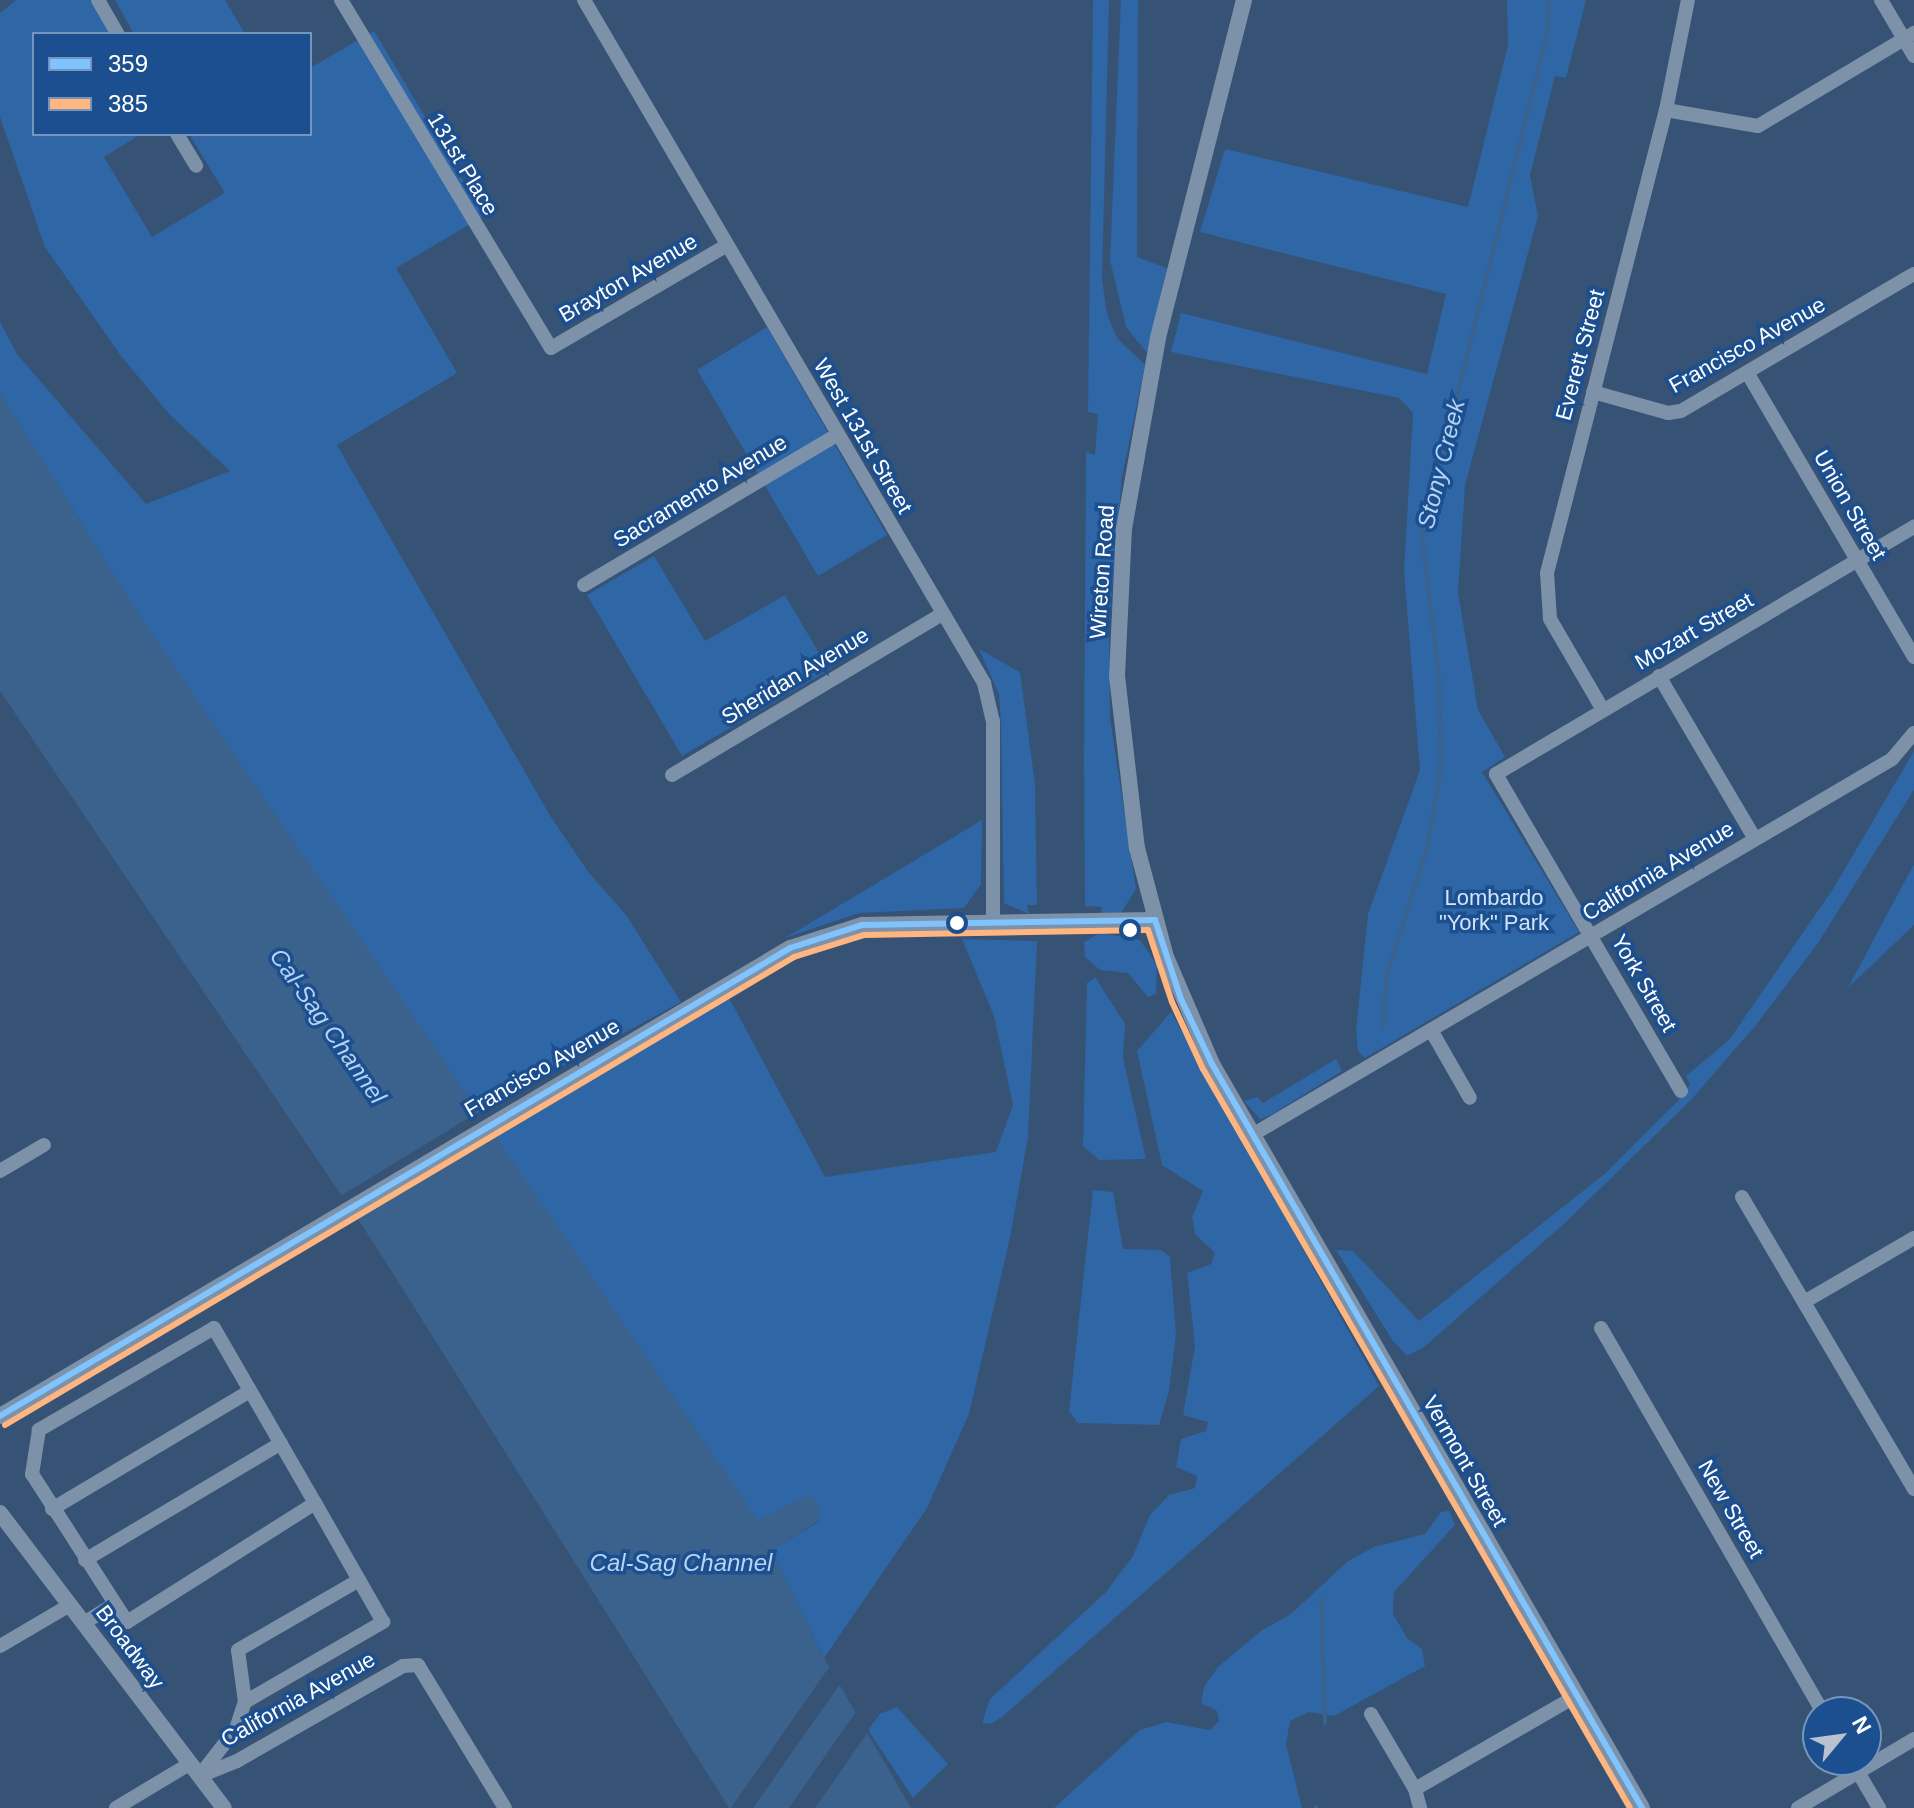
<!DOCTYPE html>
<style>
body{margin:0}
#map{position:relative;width:1914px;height:1808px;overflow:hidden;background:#365274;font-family:Arial,sans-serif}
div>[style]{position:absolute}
.green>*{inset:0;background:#2f66a5}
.water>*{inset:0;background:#3b618d}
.pier>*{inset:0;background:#365274}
.stream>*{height:4px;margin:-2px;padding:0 2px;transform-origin:2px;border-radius:2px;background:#3b618d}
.minor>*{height:14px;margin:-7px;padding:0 7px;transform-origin:7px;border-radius:7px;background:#7d92a8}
.tertiary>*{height:16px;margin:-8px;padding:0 8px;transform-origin:8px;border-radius:8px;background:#7d92a8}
.bus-1>*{height:6px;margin:-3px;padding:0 3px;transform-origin:3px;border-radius:3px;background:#80c4ff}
.bus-2>*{height:6px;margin:-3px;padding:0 3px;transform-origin:3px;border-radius:3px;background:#ffb580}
.dots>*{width:22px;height:22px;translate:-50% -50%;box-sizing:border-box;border:4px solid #1b4f8f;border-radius:50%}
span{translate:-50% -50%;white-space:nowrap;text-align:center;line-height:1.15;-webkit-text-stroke:7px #1b4f8f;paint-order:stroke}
.street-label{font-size:22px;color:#fff}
.park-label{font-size:22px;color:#cfe3fa}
.water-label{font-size:24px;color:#b5d3f5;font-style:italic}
.legend{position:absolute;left:32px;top:32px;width:280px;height:104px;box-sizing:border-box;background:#1b4f8f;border:2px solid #7695bc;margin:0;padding:10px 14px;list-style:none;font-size:24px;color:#fff}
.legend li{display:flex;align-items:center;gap:16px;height:40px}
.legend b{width:40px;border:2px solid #7695bc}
.north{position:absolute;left:1802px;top:1696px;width:80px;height:80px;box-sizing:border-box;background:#1b4f8f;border:2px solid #7695bc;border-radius:50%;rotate:61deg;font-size:22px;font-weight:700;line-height:32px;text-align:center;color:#fff}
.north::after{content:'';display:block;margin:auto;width:28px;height:36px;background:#b9c2ce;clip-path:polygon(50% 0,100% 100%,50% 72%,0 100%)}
</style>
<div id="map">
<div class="green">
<i style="clip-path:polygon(16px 0,91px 0,110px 34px,34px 34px,34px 134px,141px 134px,104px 157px,152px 237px,225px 193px,189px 134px,310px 134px,310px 68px,374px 31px,484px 216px,396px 268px,457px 373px,337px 445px,549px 814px,589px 873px,626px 915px,681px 1002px,477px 1113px,133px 606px,0 393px,0 322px,17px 354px,146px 504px,230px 471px,170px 415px,121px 356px,45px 247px,0 117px,0 13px)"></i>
<i style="clip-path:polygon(115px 0,225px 0,245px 34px,134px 34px)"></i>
<i style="clip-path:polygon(1093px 0,1109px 0,1102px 279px,1107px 314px,1117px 338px,1145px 365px,1122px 477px,1109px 624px,1110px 718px,1136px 889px,1121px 913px,1101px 915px,1102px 907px,1085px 906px,1084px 760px,1086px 452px,1095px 455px,1098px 414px,1088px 412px)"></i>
<i style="clip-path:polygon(1121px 0,1138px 0,1137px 257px,1167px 268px,1147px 353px,1126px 327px,1110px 260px)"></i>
<i style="clip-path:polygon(1507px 0,1586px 0,1566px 78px,1555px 76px,1530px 175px,1538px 216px,1465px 485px,1458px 593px,1478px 710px,1505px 757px,1482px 772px,1579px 932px,1365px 1058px,1358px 1051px,1356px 1030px,1368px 914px,1420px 770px,1404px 572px,1413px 413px,1399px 398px,1171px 352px,1181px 313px,1427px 374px,1446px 294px,1200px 232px,1225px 149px,1468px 207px,1508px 45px)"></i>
<i style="clip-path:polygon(767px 327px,887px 535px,818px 576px,697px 370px)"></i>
<i style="clip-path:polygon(654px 556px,705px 641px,785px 595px,829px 670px,682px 756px,587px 595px)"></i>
<i style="clip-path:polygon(979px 649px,1020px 672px,1035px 784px,1037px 905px,1027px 905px,1029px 914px,1004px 903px,1001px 723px,999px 694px)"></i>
<i style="clip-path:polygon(1914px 751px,1914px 790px,1818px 943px,1756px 1025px,1690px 1101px,1566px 1222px,1423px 1348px,1407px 1356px,1393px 1341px,1336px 1250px,1353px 1251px,1419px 1321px,1607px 1172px,1677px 1102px,1690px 1085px,1686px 1076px,1729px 1040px,1833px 889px)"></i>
<i style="clip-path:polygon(982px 820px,981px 884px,964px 908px,859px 913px,785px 938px)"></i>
<i style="clip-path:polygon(1914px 864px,1914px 925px,1848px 988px,1886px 916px)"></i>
<i style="clip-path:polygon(1100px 933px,1140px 940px,1157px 965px,1156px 994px,1148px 997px,1128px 973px,1100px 970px,1085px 957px,1084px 942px)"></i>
<i style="clip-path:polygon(962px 939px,1037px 941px,1028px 1137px,1010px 1238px,969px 1414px,927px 1508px,824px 1658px,771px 1550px,820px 1521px,809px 1496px,758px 1521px,492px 1138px,727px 994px,825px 1177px,996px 1152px,1013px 1105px,994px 1016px)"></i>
<i style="clip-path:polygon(1095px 977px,1125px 1024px,1123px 1058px,1146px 1159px,1099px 1160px,1083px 1146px,1087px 983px)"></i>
<i style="clip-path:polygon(1171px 1012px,1379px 1386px,1002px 1717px,990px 1724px,982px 1723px,990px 1699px,1106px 1592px,1133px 1556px,1150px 1515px,1169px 1495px,1195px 1488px,1197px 1476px,1176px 1467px,1181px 1439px,1206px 1431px,1208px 1422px,1183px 1415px,1195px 1346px,1187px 1273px,1211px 1264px,1215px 1253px,1195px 1234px,1192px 1217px,1203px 1191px,1162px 1165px,1137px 1051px)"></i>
<i style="clip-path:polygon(1336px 1059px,1342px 1071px,1269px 1116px,1260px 1119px,1244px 1101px,1257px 1097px,1263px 1103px)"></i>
<i style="clip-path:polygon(1093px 1190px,1113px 1192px,1123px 1249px,1161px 1250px,1170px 1257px,1176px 1335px,1169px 1391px,1159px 1425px,1078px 1423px,1069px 1411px)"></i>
<i style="clip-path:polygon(1449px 1511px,1455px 1525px,1394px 1592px,1393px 1614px,1407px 1638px,1422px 1649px,1425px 1666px,1334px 1716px,1309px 1712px,1290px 1721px,1286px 1744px,1302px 1808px,1054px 1808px,1140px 1730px,1166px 1722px,1210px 1730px,1219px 1721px,1217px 1711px,1201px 1703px,1204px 1687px,1218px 1667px,1261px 1631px,1291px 1614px,1348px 1561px,1374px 1547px,1425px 1534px,1441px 1512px)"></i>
<i style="clip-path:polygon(897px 1707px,948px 1764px,913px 1798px,868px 1730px,880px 1714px)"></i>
</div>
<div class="water">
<i style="clip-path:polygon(0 393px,133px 606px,758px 1520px,809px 1495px,818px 1505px,820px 1520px,771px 1550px,824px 1658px,911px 1808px,729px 1808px,375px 1245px,0 691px)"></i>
</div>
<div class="pier">
<i style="clip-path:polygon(480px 1111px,496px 1136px,354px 1221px,339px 1197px)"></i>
<i style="clip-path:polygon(832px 1663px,842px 1681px,753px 1808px,731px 1808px)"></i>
<i style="clip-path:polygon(858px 1709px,870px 1729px,815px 1808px,789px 1808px)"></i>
</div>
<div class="stream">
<i style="left:1383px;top:1027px;width:53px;rotate:-85.7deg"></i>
<i style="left:1387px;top:974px;width:132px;rotate:-72.4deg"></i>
<i style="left:1427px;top:848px;width:81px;rotate:-80.1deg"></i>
<i style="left:1441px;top:768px;width:89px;rotate:-91.3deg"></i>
<i style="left:1439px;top:679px;width:143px;rotate:-96.8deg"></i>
<i style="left:1422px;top:537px;width:518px;rotate:-76.04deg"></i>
<i style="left:1547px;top:34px;width:34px;rotate:-87deg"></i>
<i style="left:1321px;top:1598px;width:125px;rotate:88.2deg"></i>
<i style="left:1316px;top:1808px;width:1px;rotate:-90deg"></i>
</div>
<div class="minor">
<i style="left:98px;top:0;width:39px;rotate:60deg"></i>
<i style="left:341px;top:0;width:406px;rotate:58.9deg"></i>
<i style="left:551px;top:348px;width:204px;rotate:-30.3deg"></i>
<i style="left:584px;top:0;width:792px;rotate:59.64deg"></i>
<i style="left:984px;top:683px;width:39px;rotate:77deg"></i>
<i style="left:993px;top:721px;width:204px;rotate:90deg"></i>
<i style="left:1881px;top:0;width:65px;rotate:59.5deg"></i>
<i style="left:1666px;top:110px;width:93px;rotate:9.9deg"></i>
<i style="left:1758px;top:126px;width:182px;rotate:-30.8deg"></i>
<i style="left:177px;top:134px;width:37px;rotate:59deg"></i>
<i style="left:1748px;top:374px;width:328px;rotate:59.6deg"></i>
<i style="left:1593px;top:392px;width:78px;rotate:15.6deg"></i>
<i style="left:1668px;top:413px;width:13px;rotate:-9deg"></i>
<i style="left:1681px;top:411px;width:270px;rotate:-30.5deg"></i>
<i style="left:584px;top:585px;width:294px;rotate:-30.7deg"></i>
<i style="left:1659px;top:676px;width:189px;rotate:59.5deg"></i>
<i style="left:1603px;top:710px;width:105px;rotate:-120.2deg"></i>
<i style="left:1550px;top:619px;width:46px;rotate:-93.7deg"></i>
<i style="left:1547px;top:573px;width:478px;rotate:-75.6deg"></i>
<i style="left:1666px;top:110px;width:112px;rotate:-78.7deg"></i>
<i style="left:672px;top:775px;width:314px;rotate:-30.8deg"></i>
<i style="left:1431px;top:1030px;width:78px;rotate:60.2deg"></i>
<i style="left:1681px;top:1091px;width:367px;rotate:-120.3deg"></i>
<i style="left:1496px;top:774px;width:486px;rotate:-30.6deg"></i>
<i style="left:1252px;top:1135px;width:742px;rotate:-30.43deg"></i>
<i style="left:1892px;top:759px;width:34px;rotate:-50deg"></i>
<i style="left:0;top:1171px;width:51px;rotate:-30.6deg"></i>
<i style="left:1742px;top:1197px;width:339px;rotate:59.5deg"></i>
<i style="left:1804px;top:1302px;width:127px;rotate:-30.2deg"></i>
<i style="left:1601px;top:1328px;width:444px;rotate:60deg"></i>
<i style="left:52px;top:1509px;width:230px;rotate:-30.8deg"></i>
<i style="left:85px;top:1560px;width:228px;rotate:-30.8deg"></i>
<i style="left:84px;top:1623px;width:36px;rotate:-32deg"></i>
<i style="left:0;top:1646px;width:81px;rotate:-30.4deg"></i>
<i style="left:245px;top:1702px;width:160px;rotate:-30.1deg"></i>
<i style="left:383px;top:1622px;width:137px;rotate:-119.7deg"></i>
<i style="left:315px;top:1503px;width:202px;rotate:-120deg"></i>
<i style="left:214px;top:1328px;width:203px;rotate:149.8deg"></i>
<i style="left:39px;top:1430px;width:45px;rotate:99deg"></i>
<i style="left:32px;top:1474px;width:176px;rotate:57.3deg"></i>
<i style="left:127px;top:1622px;width:222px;rotate:-32.3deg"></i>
<i style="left:1371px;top:1714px;width:87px;rotate:59.6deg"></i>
<i style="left:1415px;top:1789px;width:20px;rotate:75deg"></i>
<i style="left:1851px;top:1760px;width:56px;rotate:59.7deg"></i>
<i style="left:200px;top:1775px;width:58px;rotate:-52deg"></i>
<i style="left:236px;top:1729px;width:28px;rotate:-72deg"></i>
<i style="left:245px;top:1702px;width:52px;rotate:-97.7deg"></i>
<i style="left:238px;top:1650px;width:140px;rotate:-30deg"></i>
<i style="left:200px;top:1776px;width:40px;rotate:-22deg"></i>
<i style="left:237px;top:1761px;width:191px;rotate:-29.8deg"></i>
<i style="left:403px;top:1666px;width:15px;rotate:-4deg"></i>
<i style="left:418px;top:1665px;width:167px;rotate:58.7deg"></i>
<i style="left:1415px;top:1789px;width:186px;rotate:-30deg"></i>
<i style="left:116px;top:1808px;width:87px;rotate:-31deg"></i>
<i style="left:1798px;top:1808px;width:135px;rotate:-30.7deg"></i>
</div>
<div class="tertiary">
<i style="left:1244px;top:0;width:349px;rotate:104.3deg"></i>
<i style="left:1158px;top:338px;width:193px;rotate:100.1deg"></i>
<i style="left:1124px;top:528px;width:148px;rotate:92.7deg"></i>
<i style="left:1117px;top:676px;width:173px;rotate:83.4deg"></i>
<i style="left:1137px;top:848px;width:113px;rotate:75.1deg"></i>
<i style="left:1166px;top:957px;width:116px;rotate:66.7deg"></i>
<i style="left:1212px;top:1064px;width:859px;rotate:59.97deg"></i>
<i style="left:0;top:1416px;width:918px;rotate:-30.64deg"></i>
<i style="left:790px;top:948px;width:76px;rotate:-17.7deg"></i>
<i style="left:862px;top:925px;width:293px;rotate:-1deg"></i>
<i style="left:0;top:1513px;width:370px;rotate:52.8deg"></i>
</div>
<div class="bus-1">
<i style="left:1155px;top:920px;width:83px;rotate:71.8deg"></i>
<i style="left:1181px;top:999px;width:72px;rotate:64.5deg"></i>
<i style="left:1212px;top:1064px;width:859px;rotate:59.97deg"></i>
<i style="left:0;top:1416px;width:918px;rotate:-30.64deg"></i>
<i style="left:790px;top:948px;width:76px;rotate:-17.7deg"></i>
<i style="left:862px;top:925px;width:293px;rotate:-1deg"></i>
</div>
<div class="bus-2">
<i style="left:5px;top:1425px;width:917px;rotate:-30.67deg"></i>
<i style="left:794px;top:957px;width:73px;rotate:-17.4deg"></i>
<i style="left:864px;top:935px;width:284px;rotate:-1deg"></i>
<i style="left:1148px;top:930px;width:76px;rotate:71.6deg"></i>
<i style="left:1172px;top:1002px;width:74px;rotate:65.2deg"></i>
<i style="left:1203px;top:1069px;width:853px;rotate:59.98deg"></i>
</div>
<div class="dots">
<i style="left:957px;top:923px;background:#fff"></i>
<i style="left:1130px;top:930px;background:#fff"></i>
</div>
<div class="street-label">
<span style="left:463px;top:164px;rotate:59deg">131st Place</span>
<span style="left:628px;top:278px;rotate:-30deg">Brayton Avenue</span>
<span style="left:1747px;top:345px;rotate:-29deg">Francisco Avenue</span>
<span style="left:1580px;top:355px;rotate:-75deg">Everett Street</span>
<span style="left:863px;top:436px;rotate:60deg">West 131st Street</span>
<span style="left:700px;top:491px;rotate:-31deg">Sacramento Avenue</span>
<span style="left:1850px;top:505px;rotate:60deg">Union Street</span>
<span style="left:1102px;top:572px;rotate:-86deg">Wireton Road</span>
<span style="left:1694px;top:631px;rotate:-30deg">Mozart Street</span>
<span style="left:795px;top:676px;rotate:-31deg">Sheridan Avenue</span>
<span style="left:1658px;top:871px;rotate:-31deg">California Avenue</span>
<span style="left:1644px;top:983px;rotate:60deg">York Street</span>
<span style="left:542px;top:1068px;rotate:-30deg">Francisco Avenue</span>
<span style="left:1465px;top:1461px;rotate:60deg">Vermont Street</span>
<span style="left:1731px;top:1509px;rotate:60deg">New Street</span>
<span style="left:130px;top:1647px;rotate:53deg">Broadway</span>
<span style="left:298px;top:1699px;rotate:-29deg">California Avenue</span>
</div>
<div class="park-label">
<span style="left:1494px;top:910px">Lombardo<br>"York" Park</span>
</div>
<div class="water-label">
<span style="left:1441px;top:464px;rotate:-76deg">Stony Creek</span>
<span style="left:328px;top:1026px;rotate:55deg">Cal-Sag Channel</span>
<span style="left:681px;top:1563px">Cal-Sag Channel</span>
</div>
<ul class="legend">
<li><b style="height:10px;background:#80c4ff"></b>359</li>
<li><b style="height:10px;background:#ffb580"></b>385</li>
</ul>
<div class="north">N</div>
</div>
